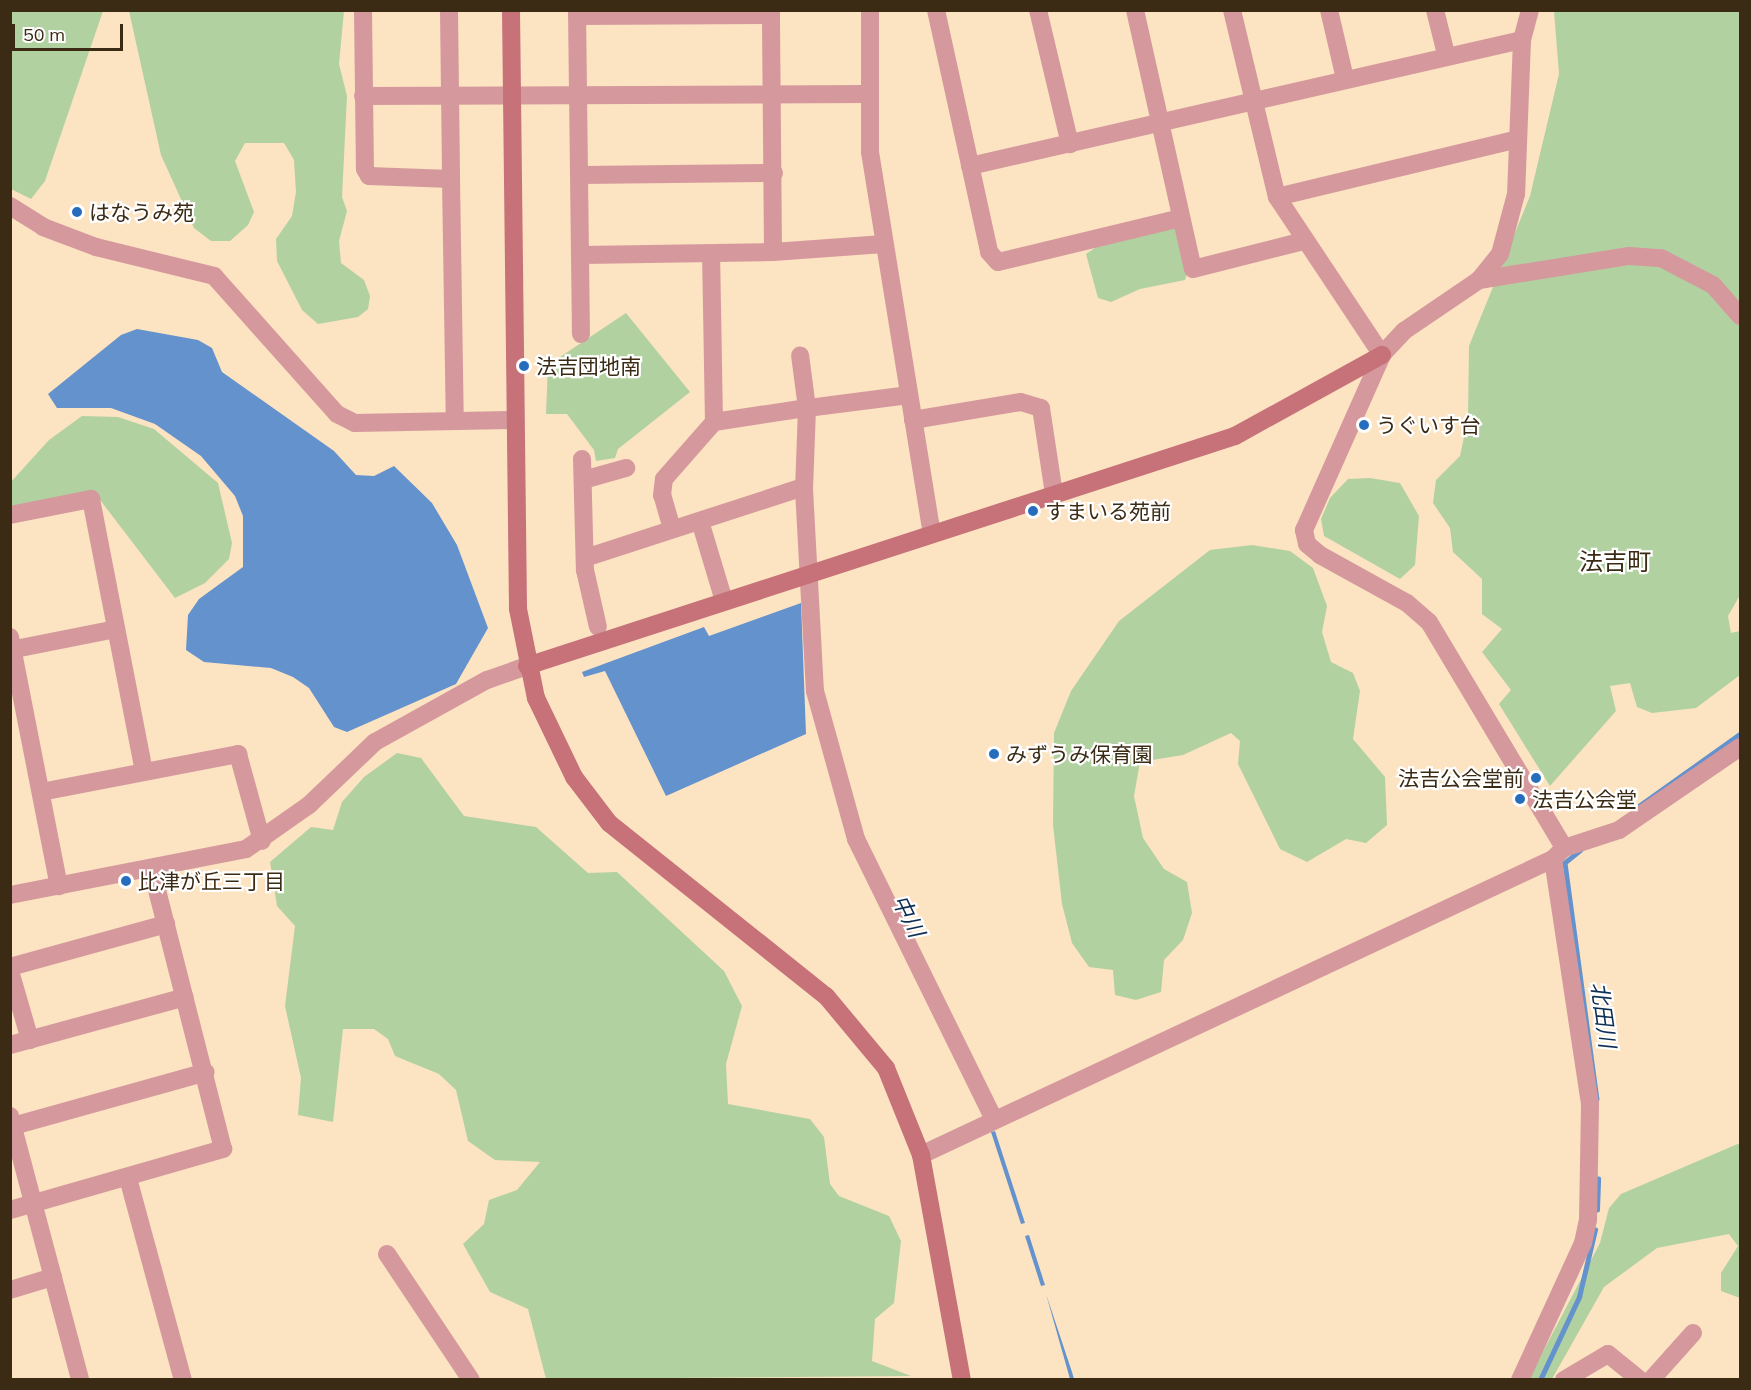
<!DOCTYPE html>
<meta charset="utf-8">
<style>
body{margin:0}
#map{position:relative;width:1751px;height:1390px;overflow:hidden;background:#fce3c2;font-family:Mulish,"Noto Sans JP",sans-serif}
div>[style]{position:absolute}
.green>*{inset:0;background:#b2d1a1}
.water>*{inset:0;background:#6492cc}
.stream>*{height:4.5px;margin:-2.25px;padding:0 2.25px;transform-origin:2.25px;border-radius:2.25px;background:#6492cc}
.street>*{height:18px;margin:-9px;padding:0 9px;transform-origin:9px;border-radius:9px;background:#d5999d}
.secondary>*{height:18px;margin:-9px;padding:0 9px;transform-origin:9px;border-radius:9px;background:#c77179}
.dots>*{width:16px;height:16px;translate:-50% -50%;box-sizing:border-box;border:3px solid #fff;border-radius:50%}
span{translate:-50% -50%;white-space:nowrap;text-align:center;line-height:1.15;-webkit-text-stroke:4.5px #fff;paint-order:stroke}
.poi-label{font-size:21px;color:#3b2b15}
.left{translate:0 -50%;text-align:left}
.right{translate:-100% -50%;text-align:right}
.water-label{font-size:22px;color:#0e2e54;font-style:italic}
.quarter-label{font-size:24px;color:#3b2b15}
.frame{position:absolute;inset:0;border:12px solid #3b2b15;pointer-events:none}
.scale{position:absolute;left:12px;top:24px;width:111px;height:27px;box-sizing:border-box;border:3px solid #3b2b15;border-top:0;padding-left:8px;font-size:18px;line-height:21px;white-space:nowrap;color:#3b2b15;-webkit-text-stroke:4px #fff;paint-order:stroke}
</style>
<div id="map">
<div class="green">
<i style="clip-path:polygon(10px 11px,103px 11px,45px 181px,31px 199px,11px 189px)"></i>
<i style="clip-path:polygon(129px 11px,344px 11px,339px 64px,347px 96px,342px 197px,347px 211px,339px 241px,341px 263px,364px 280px,370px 296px,368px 309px,358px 317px,318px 324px,302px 310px,277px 261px,276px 239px,292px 216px,296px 192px,294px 160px,284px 143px,245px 143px,235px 161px,254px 212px,248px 225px,230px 241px,211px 241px,194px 228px,161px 155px)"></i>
<i style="clip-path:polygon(1554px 11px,1740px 11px,1740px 595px,1728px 616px,1731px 633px,1740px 631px,1740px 675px,1696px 708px,1652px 713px,1637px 707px,1630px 683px,1610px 686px,1616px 711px,1550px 786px,1499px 704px,1511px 690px,1482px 652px,1502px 629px,1482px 614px,1482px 579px,1453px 552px,1450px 528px,1433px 503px,1436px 480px,1460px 456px,1468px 418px,1469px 346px,1530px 196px,1559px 74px)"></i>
<i style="clip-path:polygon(1171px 226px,1177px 229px,1188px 271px,1185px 280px,1140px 289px,1111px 302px,1098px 298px,1086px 254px,1099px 245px)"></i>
<i style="clip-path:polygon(626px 313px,690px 392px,618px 449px,615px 458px,596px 461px,594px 450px,567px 414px,546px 414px,548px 365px)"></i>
<i style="clip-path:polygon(82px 416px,118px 417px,154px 429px,218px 483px,232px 543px,229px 559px,205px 583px,175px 598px,94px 492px,11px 508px,10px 483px,49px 440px)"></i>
<i style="clip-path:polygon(1370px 478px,1400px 483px,1419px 516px,1415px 565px,1400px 579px,1324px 536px,1321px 519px,1330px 498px,1348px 479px)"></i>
<i style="clip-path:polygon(1252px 545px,1290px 551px,1313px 568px,1327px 606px,1322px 632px,1331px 662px,1353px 673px,1360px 691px,1353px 739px,1385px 777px,1387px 825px,1366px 843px,1346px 839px,1307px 862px,1280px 849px,1238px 764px,1240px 741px,1231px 733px,1183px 755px,1140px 762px,1134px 796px,1143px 838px,1164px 869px,1187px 882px,1192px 913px,1183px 940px,1164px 960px,1161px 992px,1136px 1000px,1115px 995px,1113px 970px,1089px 967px,1072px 943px,1062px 904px,1053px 825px,1054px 733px,1071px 691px,1119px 621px,1210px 550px)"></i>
<i style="clip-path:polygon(397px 753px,421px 758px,464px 816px,536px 827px,588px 873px,617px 872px,724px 971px,742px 1006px,726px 1064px,728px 1104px,810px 1119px,824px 1137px,830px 1184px,839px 1196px,889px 1216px,901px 1241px,894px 1303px,875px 1319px,872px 1361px,911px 1376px,546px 1379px,528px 1309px,490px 1292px,463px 1244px,484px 1224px,489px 1200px,517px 1190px,540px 1162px,495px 1160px,468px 1141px,456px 1090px,439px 1074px,395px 1056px,388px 1039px,374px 1029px,343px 1029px,333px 1122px,298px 1115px,301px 1078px,285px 1006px,295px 926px,277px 906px,270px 862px,311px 827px,333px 830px,342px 802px,364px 777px)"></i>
<i style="clip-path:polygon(1740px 1143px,1740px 1298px,1721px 1291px,1721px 1273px,1738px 1246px,1729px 1234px,1657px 1248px,1604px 1287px,1552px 1379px,1528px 1380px,1600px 1243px,1609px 1208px,1621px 1194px)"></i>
</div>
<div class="water">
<i style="clip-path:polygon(137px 329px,198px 340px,212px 348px,222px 372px,334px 451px,356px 475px,374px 476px,394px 466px,432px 503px,457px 545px,488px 628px,456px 684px,347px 732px,334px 727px,309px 688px,293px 677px,271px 668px,204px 662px,186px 650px,188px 615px,199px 599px,243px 567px,243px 516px,235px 496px,201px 456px,155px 424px,111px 408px,57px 408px,48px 394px,121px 335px)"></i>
<i style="clip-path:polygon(801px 603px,806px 734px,666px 796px,605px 671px,584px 677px,582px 672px,704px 627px,709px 636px)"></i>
<i style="clip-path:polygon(995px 1131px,1025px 1223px,1021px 1224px,991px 1132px)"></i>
<i style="clip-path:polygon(1029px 1235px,1045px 1285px,1041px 1286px,1025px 1236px)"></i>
<i style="clip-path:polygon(1046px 1294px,1072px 1372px,1074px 1379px,1070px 1379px)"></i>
</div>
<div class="stream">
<i style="left:1640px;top:805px;width:123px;rotate:-35.4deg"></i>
<i style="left:1581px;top:850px;width:21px;rotate:141deg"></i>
<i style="left:1565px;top:863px;width:238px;rotate:82.3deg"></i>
<i style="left:1597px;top:1210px;width:31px;rotate:-88deg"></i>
<i style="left:1540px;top:1380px;width:92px;rotate:-64.8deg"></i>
<i style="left:1579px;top:1297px;width:69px;rotate:-76.6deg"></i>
</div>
<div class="street">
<i style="left:363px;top:10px;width:159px;rotate:89.3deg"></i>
<i style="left:365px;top:169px;width:8px;rotate:60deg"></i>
<i style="left:369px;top:176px;width:82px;rotate:2.1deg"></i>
<i style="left:451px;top:179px;width:242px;rotate:89.1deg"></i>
<i style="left:449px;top:10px;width:169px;rotate:89.3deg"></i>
<i style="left:577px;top:10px;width:324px;rotate:89.3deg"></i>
<i style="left:870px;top:10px;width:142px;rotate:90deg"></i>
<i style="left:870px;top:152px;width:386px;rotate:80.8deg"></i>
<i style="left:936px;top:10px;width:248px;rotate:77.6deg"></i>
<i style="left:989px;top:252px;width:13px;rotate:48deg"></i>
<i style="left:998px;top:262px;width:188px;rotate:-13.5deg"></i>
<i style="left:1038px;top:10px;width:138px;rotate:76.6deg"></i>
<i style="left:1135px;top:10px;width:265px;rotate:77.4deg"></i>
<i style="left:1193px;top:269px;width:114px;rotate:-14.2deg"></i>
<i style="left:1232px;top:10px;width:192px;rotate:76.5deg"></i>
<i style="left:1277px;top:197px;width:190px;rotate:56.4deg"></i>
<i style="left:1329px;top:10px;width:71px;rotate:76.9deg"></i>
<i style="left:1435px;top:10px;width:45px;rotate:76deg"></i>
<i style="left:1530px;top:10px;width:31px;rotate:105deg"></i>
<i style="left:1522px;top:40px;width:154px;rotate:92.2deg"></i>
<i style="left:1516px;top:194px;width:62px;rotate:104.9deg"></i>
<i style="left:1500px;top:254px;width:33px;rotate:129deg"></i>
<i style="left:1479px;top:280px;width:91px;rotate:145.8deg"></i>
<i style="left:1404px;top:331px;width:33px;rotate:133deg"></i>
<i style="left:1382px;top:355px;width:192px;rotate:114deg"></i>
<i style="left:1304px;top:530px;width:14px;rotate:78deg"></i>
<i style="left:1307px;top:544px;width:17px;rotate:40deg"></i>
<i style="left:1320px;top:555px;width:99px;rotate:28.9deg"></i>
<i style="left:1407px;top:603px;width:29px;rotate:41deg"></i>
<i style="left:1429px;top:622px;width:263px;rotate:59.1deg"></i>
<i style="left:577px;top:16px;width:194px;rotate:-0.3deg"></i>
<i style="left:363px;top:96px;width:504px;rotate:-0.23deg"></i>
<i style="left:970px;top:166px;width:566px;rotate:-12.86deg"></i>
<i style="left:581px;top:175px;width:193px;rotate:-0.6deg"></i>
<i style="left:1277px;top:197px;width:245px;rotate:-13.5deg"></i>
<i style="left:10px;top:206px;width:39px;rotate:32deg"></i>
<i style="left:43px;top:227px;width:57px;rotate:20.7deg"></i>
<i style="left:96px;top:247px;width:122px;rotate:13.8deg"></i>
<i style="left:214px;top:276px;width:185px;rotate:48.3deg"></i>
<i style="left:337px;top:414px;width:20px;rotate:27deg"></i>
<i style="left:355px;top:423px;width:160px;rotate:-1.1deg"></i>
<i style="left:773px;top:252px;width:111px;rotate:-4.1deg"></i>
<i style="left:582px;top:255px;width:191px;rotate:-0.9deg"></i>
<i style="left:773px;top:252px;width:242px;rotate:-90.5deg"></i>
<i style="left:1479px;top:280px;width:152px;rotate:-9.1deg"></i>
<i style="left:1629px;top:256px;width:32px;rotate:4deg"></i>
<i style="left:1661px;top:258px;width:59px;rotate:27.4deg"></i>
<i style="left:1713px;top:285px;width:41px;rotate:48.9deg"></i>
<i style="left:909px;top:395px;width:103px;rotate:172.7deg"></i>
<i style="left:807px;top:408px;width:81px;rotate:92.1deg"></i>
<i style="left:804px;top:489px;width:202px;rotate:86.9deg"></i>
<i style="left:815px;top:691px;width:154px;rotate:74.5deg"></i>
<i style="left:856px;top:839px;width:313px;rotate:63.8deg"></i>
<i style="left:913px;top:420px;width:109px;rotate:-9.5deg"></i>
<i style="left:1021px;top:402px;width:21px;rotate:17deg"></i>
<i style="left:1041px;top:408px;width:87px;rotate:81.4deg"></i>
<i style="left:714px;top:422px;width:94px;rotate:-8.6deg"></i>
<i style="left:807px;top:408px;width:53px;rotate:-97.5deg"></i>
<i style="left:582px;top:459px;width:111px;rotate:88.5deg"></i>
<i style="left:585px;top:570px;width:58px;rotate:77.2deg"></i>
<i style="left:583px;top:480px;width:45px;rotate:-15.6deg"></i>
<i style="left:10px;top:515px;width:83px;rotate:-11.2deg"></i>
<i style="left:91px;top:499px;width:277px;rotate:79deg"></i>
<i style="left:700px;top:521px;width:84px;rotate:73.3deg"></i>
<i style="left:672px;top:529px;width:35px;rotate:-106deg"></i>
<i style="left:662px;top:495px;width:16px;rotate:-83deg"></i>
<i style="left:664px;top:479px;width:76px;rotate:-48.7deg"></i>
<i style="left:714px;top:422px;width:166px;rotate:-91deg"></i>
<i style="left:585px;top:558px;width:230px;rotate:-18deg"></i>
<i style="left:10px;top:637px;width:254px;rotate:78.9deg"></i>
<i style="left:10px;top:650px;width:108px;rotate:-11.2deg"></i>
<i style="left:41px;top:792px;width:201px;rotate:-10.9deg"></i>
<i style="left:238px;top:754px;width:90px;rotate:74.6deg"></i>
<i style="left:10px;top:895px;width:240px;rotate:-11deg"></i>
<i style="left:246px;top:849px;width:77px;rotate:-34.9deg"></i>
<i style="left:309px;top:805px;width:91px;rotate:-43.7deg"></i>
<i style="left:375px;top:742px;width:128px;rotate:-29deg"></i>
<i style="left:487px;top:680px;width:42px;rotate:-19.3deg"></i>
<i style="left:10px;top:967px;width:162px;rotate:-15.4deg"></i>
<i style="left:10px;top:971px;width:72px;rotate:73.8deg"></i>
<i style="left:10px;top:1045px;width:181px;rotate:-15.3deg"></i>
<i style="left:10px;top:1116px;width:273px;rotate:75.1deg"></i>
<i style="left:13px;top:1126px;width:200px;rotate:-15.6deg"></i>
<i style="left:921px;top:1155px;width:698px;rotate:-25.1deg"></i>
<i style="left:1553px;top:859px;width:16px;rotate:-45deg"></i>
<i style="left:1564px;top:848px;width:58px;rotate:-18.1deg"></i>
<i style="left:1619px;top:830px;width:147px;rotate:-34.4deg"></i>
<i style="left:128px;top:1178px;width:209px;rotate:74.8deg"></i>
<i style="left:10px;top:1210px;width:222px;rotate:-16deg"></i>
<i style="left:223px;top:1149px;width:288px;rotate:-104.3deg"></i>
<i style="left:387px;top:1254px;width:151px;rotate:56.3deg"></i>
<i style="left:10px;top:1290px;width:45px;rotate:-16.8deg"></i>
<i style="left:1520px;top:1380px;width:151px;rotate:-65.3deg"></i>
<i style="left:1583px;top:1243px;width:24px;rotate:-78deg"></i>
<i style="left:1588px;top:1220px;width:116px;rotate:-89deg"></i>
<i style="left:1590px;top:1104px;width:248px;rotate:-98.6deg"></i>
<i style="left:1564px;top:1380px;width:51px;rotate:-30.6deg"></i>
<i style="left:1608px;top:1354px;width:41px;rotate:39.1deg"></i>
<i style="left:1651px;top:1380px;width:63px;rotate:-48.2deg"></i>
</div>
<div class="secondary">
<i style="left:511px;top:10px;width:599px;rotate:89.33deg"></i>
<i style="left:518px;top:609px;width:91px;rotate:78.6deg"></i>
<i style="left:536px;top:698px;width:88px;rotate:64.3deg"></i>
<i style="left:574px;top:777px;width:58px;rotate:52.7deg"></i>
<i style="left:609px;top:823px;width:278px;rotate:38.6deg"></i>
<i style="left:826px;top:996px;width:94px;rotate:50.2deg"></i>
<i style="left:886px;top:1068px;width:94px;rotate:68.1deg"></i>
<i style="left:921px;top:1155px;width:229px;rotate:79.7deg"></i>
<i style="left:527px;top:666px;width:744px;rotate:-18deg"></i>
<i style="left:1235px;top:436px;width:168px;rotate:-28.9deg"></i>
</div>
<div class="dots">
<i style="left:77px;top:212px;background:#266dbd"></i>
<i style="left:524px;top:366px;background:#266dbd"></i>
<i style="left:1364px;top:425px;background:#266dbd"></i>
<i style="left:1033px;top:511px;background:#266dbd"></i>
<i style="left:994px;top:754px;background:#266dbd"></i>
<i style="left:1536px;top:778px;background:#266dbd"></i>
<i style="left:1520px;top:799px;background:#266dbd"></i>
<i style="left:126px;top:881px;background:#266dbd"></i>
</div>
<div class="poi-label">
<span class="left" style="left:89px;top:212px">はなうみ苑</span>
<span class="left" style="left:536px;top:366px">法吉団地南</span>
<span class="left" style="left:1376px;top:425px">うぐいす台</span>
<span class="left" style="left:1045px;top:511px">すまいる苑前</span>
<span class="left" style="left:1006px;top:754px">みずうみ保育園</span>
<span class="right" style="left:1524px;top:778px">法吉公会堂前</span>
<span class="left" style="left:1532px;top:799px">法吉公会堂</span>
<span class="left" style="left:138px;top:881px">比津が丘三丁目</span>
</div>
<div class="water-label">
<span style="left:908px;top:916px;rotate:64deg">中川</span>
<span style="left:1603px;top:1015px;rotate:82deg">北田川</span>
</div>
<div class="quarter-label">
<span style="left:1615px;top:562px">法吉町</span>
</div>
<div class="frame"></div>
<div class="scale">50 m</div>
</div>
